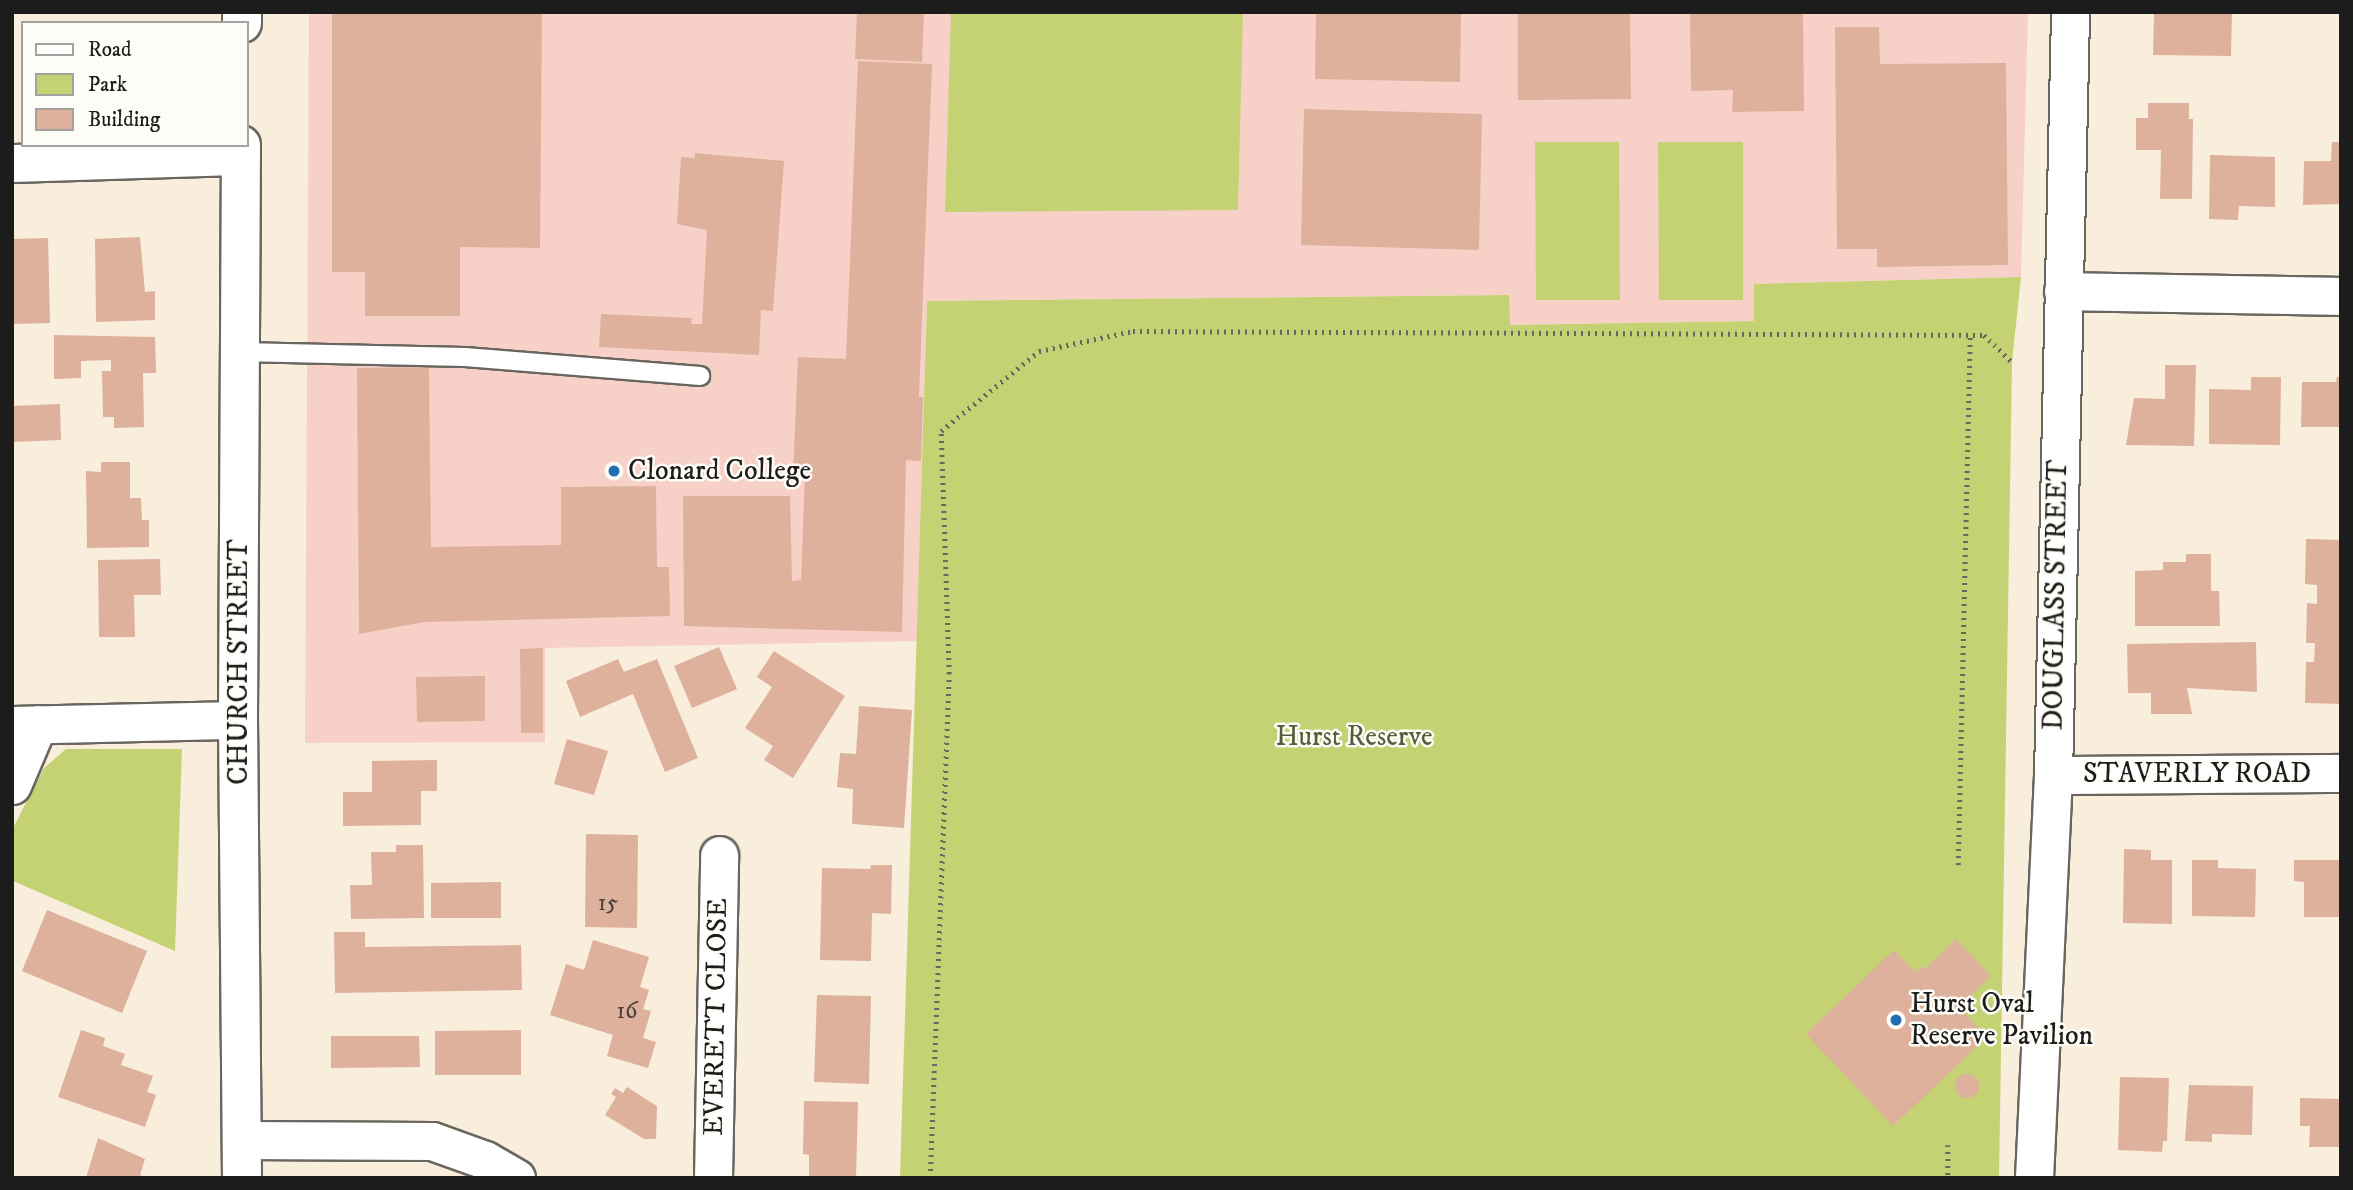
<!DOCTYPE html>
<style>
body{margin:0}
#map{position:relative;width:2353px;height:1190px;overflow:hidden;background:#f9eddc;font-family:"IM FELL DW Pica",serif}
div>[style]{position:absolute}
.built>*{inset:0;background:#f7d1c7}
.green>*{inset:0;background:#c4d274}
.building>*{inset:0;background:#deb19c}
.round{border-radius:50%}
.path>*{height:4.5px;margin-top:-2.25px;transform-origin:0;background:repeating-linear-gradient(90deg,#69655f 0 2px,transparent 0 7px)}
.roads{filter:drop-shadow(2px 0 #69655f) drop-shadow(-2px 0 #69655f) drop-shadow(0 2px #69655f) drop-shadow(0 -2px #69655f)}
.service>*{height:18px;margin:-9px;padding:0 9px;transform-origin:9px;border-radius:9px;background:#fff}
.minor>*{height:37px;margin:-18.5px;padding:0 18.5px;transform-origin:18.5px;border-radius:18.5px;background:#fff}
.tertiary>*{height:38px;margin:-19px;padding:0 19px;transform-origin:19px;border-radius:19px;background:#fff}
.dots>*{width:19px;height:19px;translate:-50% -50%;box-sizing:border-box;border:4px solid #fdfcf7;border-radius:50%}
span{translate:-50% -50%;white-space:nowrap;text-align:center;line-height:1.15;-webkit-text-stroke:5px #fdfcf7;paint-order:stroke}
.number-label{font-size:24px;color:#4c413c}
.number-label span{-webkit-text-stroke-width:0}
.poi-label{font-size:28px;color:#1c1c1c}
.left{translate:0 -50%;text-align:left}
.street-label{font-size:28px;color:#1c1c1c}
.park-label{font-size:28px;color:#575c3b}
.frame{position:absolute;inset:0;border:14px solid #1c1c1c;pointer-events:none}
.legend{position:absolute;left:21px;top:21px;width:228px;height:126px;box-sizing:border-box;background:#fdfcf7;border:2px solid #a3a29f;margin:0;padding:9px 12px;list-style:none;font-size:21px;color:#1c1c1c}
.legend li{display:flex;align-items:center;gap:14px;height:35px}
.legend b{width:35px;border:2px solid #a3a29f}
</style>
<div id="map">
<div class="built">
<i style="clip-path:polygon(309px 12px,2028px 12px,2021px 277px,1754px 284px,1754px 321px,1509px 325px,1508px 295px,927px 301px,917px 641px,545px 648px,545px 742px,305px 743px)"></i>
</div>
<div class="green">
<i style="clip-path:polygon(951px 12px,1243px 12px,1238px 210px,945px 212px)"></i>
<i style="clip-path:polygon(1535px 142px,1619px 142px,1620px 300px,1536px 300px)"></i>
<i style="clip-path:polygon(1658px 142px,1743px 142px,1743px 300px,1659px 300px)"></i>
<i style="clip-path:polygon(2021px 277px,2012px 362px,1999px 1178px,900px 1178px,927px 301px,1509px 295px,1510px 325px,1754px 321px,1754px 284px)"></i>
<i style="clip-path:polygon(66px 749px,182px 749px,175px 951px,13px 881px,12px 830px,44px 768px)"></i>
</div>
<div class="building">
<i style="clip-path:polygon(332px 12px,542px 12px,540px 248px,460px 247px,460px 316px,365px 316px,365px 272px,332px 272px)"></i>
<i style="clip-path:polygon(857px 12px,924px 12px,922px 62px,855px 59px)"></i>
<i style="clip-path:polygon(1316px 12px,1461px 12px,1460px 82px,1315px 79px)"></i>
<i style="clip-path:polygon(1518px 12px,1630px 12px,1631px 99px,1518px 100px)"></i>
<i style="clip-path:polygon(1690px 12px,1803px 12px,1804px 111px,1732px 112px,1733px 90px,1691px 91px)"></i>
<i style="clip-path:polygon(2154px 12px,2232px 12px,2231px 56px,2153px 55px)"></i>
<i style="clip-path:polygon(1835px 27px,1879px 27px,1880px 64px,2006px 63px,2008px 265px,1877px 267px,1877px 249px,1837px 249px)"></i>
<i style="clip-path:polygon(858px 61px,932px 64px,919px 397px,923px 397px,921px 461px,906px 460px,902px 632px,684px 626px,683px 496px,790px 496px,792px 581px,801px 580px,805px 474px,793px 474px,798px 357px,846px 359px)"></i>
<i style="clip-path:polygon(2148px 103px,2189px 103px,2189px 119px,2193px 119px,2192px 199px,2160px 199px,2161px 150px,2136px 150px,2136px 118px,2148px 118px)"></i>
<i style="clip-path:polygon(1304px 109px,1482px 114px,1479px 250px,1301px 245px)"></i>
<i style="clip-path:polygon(2332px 142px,2341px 142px,2341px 204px,2303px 205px,2304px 161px,2331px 161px)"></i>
<i style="clip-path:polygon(695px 153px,784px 161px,773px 311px,761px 310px,759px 355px,599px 347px,601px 314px,692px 318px,691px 324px,702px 324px,707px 230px,677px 224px,681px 157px,695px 158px)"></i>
<i style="clip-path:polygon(2210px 155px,2275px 157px,2275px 207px,2239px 206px,2238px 220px,2209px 219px)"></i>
<i style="clip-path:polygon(140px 237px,145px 292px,155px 291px,155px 320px,96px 322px,95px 239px)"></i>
<i style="clip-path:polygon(48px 238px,50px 323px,12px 324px,12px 239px)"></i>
<i style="clip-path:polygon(54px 335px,155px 337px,156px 373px,143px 373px,144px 427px,114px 428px,114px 417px,103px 417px,102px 371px,111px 371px,111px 360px,81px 361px,81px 378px,54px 379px)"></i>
<i style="clip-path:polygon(2165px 365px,2196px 365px,2194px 446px,2126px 445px,2134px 398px,2165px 399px)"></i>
<i style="clip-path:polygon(429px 367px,431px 547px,561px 545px,561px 487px,656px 486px,657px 567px,669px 567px,670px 616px,424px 622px,359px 634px,357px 368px)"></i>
<i style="clip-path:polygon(2251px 377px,2281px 377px,2280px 445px,2209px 444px,2209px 389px,2251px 390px)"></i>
<i style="clip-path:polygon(2337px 377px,2341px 377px,2341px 427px,2301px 427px,2302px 382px,2336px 382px)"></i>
<i style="clip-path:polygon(60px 404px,61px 440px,12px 442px,12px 406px)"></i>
<i style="clip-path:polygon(101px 462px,130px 462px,130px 498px,141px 498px,142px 520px,149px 520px,149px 547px,87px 548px,86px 471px,101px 472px)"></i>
<i style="clip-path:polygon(2306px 539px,2341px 540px,2341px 704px,2305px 703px,2306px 662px,2314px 662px,2315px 643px,2306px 643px,2307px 603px,2317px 604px,2317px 585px,2305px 584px)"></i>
<i style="clip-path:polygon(2186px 554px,2211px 554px,2211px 591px,2219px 591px,2220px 626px,2135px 626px,2135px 571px,2163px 570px,2163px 562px,2186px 562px)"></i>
<i style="clip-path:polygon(160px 559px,161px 595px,134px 595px,135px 637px,99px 637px,98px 560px)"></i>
<i style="clip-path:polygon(2256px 642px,2257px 692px,2187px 688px,2192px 714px,2151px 714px,2151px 693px,2128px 693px,2127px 644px)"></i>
<i style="clip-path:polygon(719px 647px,737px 689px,692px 708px,674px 666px)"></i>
<i style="clip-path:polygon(543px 648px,543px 733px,521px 733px,520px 649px)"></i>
<i style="clip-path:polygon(774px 651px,845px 696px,793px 778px,764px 760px,773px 746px,745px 728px,772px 687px,757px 677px)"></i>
<i style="clip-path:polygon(618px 659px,624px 672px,657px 659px,698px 758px,665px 772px,633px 694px,580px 717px,566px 681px)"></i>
<i style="clip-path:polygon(485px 676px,485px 721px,417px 722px,416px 677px)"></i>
<i style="clip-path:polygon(859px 706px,912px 710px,904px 828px,852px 824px,853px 789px,837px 787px,840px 753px,856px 754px)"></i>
<i style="clip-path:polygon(567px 739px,608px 751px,594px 795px,554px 784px)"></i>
<i style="clip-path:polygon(437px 760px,437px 791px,421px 791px,421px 825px,343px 826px,343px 792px,372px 792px,372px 761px)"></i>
<i style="clip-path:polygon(586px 834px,638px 835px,637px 928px,585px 927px)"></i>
<i style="clip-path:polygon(396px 845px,423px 845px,424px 918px,351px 919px,350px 885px,372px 885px,371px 852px,396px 852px)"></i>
<i style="clip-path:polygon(2124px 849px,2151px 850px,2151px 860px,2172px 860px,2172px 924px,2123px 923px)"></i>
<i style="clip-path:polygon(2192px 860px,2218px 860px,2218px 868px,2256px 869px,2255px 917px,2192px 916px)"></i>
<i style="clip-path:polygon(2294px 860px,2341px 860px,2341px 917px,2304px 917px,2304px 882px,2294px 881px)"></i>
<i style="clip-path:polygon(871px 865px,892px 865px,891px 914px,872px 913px,871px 961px,820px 960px,822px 868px,870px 869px)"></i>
<i style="clip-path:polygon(501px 882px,501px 918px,431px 918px,431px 883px)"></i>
<i style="clip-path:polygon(47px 910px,147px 951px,122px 1013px,22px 971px)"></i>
<i style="clip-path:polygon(334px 932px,365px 932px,365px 947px,521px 945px,522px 990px,335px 993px)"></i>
<i style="clip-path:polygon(1956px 939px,1991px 976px,1959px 1007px,1987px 1037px,1893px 1126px,1806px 1034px,1894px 950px,1915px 972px,1920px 966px,1924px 970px)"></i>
<i style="clip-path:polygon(593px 940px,649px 957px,640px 987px,649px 990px,643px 1009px,651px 1011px,643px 1038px,656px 1042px,648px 1068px,607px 1056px,613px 1035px,550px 1015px,566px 964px,584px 970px)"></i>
<i style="clip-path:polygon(817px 995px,871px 996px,869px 1084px,814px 1082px)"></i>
<i style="clip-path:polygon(81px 1030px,105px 1038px,103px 1046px,125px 1054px,121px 1065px,153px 1076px,147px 1092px,156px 1095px,145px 1127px,58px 1097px)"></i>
<i style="clip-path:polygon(521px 1030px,521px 1075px,435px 1075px,435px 1031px)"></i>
<i style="clip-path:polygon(331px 1036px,419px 1036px,420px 1067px,331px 1068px)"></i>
<i class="round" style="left:1955px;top:1074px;width:24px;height:24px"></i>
<i style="clip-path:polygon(2120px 1077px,2169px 1078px,2167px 1141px,2163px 1141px,2162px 1152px,2118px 1150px)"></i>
<i style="clip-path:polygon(2189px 1085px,2253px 1086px,2252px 1135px,2212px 1134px,2212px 1142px,2185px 1141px)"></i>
<i style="clip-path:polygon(627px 1087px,657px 1106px,656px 1139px,644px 1139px,605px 1115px,616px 1097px,611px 1094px,615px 1088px,623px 1093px)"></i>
<i style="clip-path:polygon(2300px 1098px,2341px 1099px,2341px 1147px,2309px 1147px,2310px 1126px,2300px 1126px)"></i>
<i style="clip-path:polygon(804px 1101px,858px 1102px,856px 1178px,809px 1178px,809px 1155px,803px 1154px)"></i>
<i style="clip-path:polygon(98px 1138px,145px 1159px,140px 1175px,147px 1178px,86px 1178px)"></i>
</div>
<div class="path">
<i style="left:1958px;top:865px;width:529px;rotate:-88.7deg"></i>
<i style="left:1948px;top:1145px;width:33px;rotate:90deg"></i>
<i style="left:930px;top:1178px;width:504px;rotate:-87.84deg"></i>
<i style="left:949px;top:674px;width:243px;rotate:-91.9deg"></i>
<i style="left:941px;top:431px;width:127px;rotate:-39.2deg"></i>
<i style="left:1039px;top:351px;width:96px;rotate:-12deg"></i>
<i style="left:1133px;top:331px;width:851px;rotate:0.27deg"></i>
<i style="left:1984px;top:335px;width:39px;rotate:44deg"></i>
</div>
<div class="roads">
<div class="service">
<i style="left:240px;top:352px;width:225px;rotate:1.3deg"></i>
<i style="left:465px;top:357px;width:236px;rotate:4.6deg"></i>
</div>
<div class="minor">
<i style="left:12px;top:163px;width:229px;rotate:-1.8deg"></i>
<i style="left:2063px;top:291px;width:278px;rotate:1deg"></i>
<i style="left:12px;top:725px;width:226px;rotate:-1.3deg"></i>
<i style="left:2053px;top:775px;width:288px;rotate:-0.4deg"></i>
<i style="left:12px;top:785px;width:66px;rotate:-66.9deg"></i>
<i style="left:242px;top:1140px;width:190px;rotate:0.3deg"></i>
<i style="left:432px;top:1141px;width:56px;rotate:19.7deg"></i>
<i style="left:485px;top:1160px;width:36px;rotate:30deg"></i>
<i style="left:713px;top:1178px;width:323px;rotate:-88.9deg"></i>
<i style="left:2034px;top:1178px;width:403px;rotate:-87.3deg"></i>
<i style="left:2053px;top:775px;width:763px;rotate:-88.72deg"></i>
</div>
<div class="tertiary">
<i style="left:242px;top:23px;width:11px;rotate:-90deg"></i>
<i style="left:241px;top:145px;width:575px;rotate:90.3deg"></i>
<i style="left:238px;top:720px;width:458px;rotate:89.5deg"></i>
</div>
</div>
<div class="dots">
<i style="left:614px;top:471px;background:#1f6fb2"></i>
<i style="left:1896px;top:1020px;background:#1f6fb2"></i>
</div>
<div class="number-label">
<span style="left:608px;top:904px">15</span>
<span style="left:627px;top:1012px">16</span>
</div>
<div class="poi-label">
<span class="left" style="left:628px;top:471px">Clonard College</span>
<span class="left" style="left:1910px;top:1020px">Hurst Oval<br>Reserve Pavilion</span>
</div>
<div class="street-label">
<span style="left:2056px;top:595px;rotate:-89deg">DOUGLASS STREET</span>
<span style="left:239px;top:662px;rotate:-90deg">CHURCH STREET</span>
<span style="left:2197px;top:774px">STAVERLY ROAD</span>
<span style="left:716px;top:1017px;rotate:-89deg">EVERETT CLOSE</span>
</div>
<div class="park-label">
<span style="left:1354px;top:737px">Hurst Reserve</span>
</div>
<div class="frame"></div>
<ul class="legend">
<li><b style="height:9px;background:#fff"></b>Road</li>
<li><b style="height:19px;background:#c4d274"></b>Park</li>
<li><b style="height:19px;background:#deb19c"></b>Building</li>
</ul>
</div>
